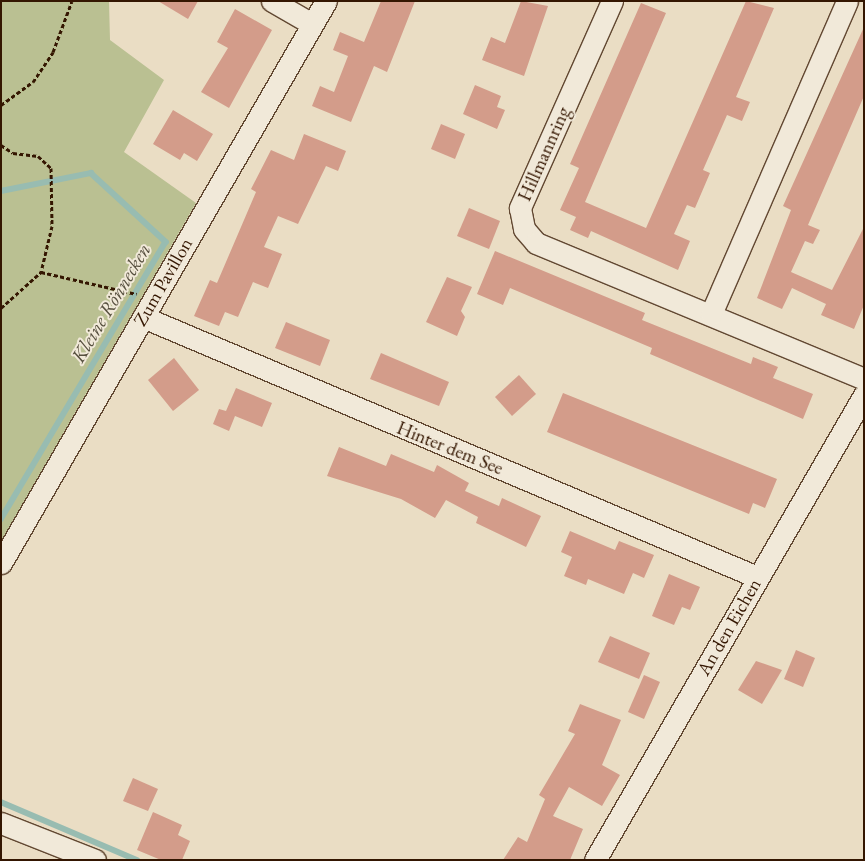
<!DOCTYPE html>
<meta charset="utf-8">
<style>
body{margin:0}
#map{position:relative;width:865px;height:861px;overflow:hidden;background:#eaddc4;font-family:"EB Garamond",serif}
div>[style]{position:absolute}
.green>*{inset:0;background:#bac092}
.stream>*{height:5.5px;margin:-2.75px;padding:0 2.75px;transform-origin:2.75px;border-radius:2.75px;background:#98bcb1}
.building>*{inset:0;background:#d39c8a}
.path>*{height:3px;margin-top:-1.5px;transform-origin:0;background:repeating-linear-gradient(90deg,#341601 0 4px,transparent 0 6.5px)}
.roads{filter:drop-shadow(1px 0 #624832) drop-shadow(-1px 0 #624832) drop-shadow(0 1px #624832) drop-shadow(0 -1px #624832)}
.street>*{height:21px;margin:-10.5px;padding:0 10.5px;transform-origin:10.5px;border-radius:10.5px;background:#f1e9d9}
span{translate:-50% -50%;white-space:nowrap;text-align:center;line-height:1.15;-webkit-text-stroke:4px #f1e9d9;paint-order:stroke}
.street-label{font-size:19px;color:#341601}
.water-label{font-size:20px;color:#57503f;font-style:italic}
.frame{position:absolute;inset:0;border:2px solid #341601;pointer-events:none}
</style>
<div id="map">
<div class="green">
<i style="clip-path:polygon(1px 1px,109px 1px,110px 40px,164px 80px,124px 152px,196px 203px,1px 541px)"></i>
</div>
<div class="stream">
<i style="left:1px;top:191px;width:92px;rotate:-11.3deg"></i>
<i style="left:91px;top:173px;width:102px;rotate:42.6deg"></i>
<i style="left:166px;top:242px;width:323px;rotate:120.7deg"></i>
<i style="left:1px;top:802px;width:148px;rotate:23.1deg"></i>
</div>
<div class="building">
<i style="clip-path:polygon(158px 1px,198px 1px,188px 19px)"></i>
<i style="clip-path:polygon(381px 1px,415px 1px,387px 72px,374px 66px,351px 122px,312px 106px,320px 86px,334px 92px,348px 56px,333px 50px,340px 32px,364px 42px)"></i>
<i style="clip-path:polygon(521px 1px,548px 6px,524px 76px,482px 60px,491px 37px,505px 43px)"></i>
<i style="clip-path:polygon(746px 1px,774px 8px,736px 97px,750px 102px,742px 121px,727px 115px,703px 170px,710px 173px,695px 208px,687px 205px,674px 234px,690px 241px,678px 270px,591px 231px,588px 238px,570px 230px,576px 217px,560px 210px,579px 168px,570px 164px,641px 3px,666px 13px,585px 202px,646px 228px)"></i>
<i style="clip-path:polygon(235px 9px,272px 30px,229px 108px,201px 92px,228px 48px,217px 42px)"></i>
<i style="clip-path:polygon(864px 27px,864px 96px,808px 225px,820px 230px,813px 244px,805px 241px,791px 272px,832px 290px,864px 227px,864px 305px,854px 329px,821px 315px,826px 304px,792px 288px,782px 309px,757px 298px,791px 210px,783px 206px)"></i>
<i style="clip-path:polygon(475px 85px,501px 96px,497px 107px,505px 110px,497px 129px,463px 114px)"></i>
<i style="clip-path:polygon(173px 110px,213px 134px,197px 161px,184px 153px,180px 160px,153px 144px)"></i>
<i style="clip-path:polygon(441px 124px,465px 134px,455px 159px,431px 149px)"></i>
<i style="clip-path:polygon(304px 134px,346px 151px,338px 171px,326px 166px,298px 224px,278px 216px,264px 247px,282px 254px,268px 288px,253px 282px,238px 317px,225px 312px,219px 326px,194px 316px,210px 280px,217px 283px,256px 192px,251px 189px,271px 150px,294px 160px)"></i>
<i style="clip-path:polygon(469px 208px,500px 221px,489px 249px,457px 236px)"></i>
<i style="clip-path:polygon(495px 251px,645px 313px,642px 320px,704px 345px,751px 364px,753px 357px,778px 367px,773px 378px,813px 394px,803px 419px,650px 354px,652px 348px,510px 288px,503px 305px,477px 294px)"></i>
<i style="clip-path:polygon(447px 277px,472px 287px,461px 311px,465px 317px,457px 336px,426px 322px)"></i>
<i style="clip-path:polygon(286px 322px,330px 340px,320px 366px,275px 348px)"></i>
<i style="clip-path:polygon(381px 353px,449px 382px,439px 406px,370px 379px)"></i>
<i style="clip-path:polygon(174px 358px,199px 390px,173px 411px,148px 380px)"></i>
<i style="clip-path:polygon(519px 375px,536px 394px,512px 416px,495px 397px)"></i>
<i style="clip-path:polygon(236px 388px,272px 403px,262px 427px,235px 416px,229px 431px,213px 424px,219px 409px,226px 411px)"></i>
<i style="clip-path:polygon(563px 393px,777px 479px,765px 508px,753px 503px,749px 514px,547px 432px)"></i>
<i style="clip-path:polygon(339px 447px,386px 466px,391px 454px,434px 472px,437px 465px,469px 483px,465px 491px,499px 506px,502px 498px,541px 516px,526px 547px,476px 523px,478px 517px,446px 500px,435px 518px,401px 499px,327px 476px)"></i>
<i style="clip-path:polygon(570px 531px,615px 550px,619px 541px,654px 555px,644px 578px,633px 573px,624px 594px,588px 579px,586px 585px,564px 576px,572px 557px,561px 552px)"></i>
<i style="clip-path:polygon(669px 574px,700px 587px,690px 610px,682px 607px,674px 625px,652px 616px)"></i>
<i style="clip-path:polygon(610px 636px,650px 653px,639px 679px,598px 662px)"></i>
<i style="clip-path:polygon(796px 650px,815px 658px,803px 687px,784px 679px)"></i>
<i style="clip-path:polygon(756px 661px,782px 670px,762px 704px,738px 690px)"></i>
<i style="clip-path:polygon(644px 675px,660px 682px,644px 719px,628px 712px)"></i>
<i style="clip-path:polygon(580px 704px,621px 720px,602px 765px,620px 775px,602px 806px,569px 787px,553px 816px,583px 829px,570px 860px,503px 860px,518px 837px,527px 842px,545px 799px,539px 795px,575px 734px,568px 731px)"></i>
<i style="clip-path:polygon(133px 778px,158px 789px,148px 811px,123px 801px)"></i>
<i style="clip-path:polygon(153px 812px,182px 825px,178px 835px,190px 841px,182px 860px,161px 860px,137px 850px)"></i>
</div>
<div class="path">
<i style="left:1px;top:105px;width:39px;rotate:-36deg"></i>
<i style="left:33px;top:82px;width:36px;rotate:-56deg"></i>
<i style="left:53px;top:52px;width:54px;rotate:-69.6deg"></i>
<i style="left:1px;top:145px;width:14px;rotate:34deg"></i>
<i style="left:13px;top:153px;width:25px;rotate:7deg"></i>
<i style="left:38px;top:156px;width:18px;rotate:43deg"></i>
<i style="left:51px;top:168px;width:58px;rotate:89deg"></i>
<i style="left:52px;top:226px;width:47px;rotate:103.4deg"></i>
<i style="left:1px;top:308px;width:54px;rotate:-42deg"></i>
<i style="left:41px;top:272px;width:98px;rotate:13deg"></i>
</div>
<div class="roads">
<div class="street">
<i style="left:272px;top:1px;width:46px;rotate:29.9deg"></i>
<i style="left:612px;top:1px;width:227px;rotate:114deg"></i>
<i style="left:520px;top:208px;width:21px;rotate:79deg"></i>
<i style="left:524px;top:229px;width:18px;rotate:49deg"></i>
<i style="left:536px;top:243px;width:355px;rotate:22.5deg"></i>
<i style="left:711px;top:314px;width:341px;rotate:-66.5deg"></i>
<i style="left:143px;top:317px;width:667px;rotate:22.95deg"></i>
<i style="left:1px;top:563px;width:649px;rotate:-59.96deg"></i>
<i style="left:1px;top:823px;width:101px;rotate:21.5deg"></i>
<i style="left:595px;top:860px;width:537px;rotate:-59.95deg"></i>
</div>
</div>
<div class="street-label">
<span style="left:544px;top:154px;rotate:-66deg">Hillmannring</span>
<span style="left:163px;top:282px;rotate:-60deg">Zum Pavillon</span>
<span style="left:450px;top:448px;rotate:22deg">Hinter dem See</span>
<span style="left:729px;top:627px;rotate:-60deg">An den Eichen</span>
</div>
<div class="water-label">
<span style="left:111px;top:303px;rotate:-59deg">Kleine Rönnecken</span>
</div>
<div class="frame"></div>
</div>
